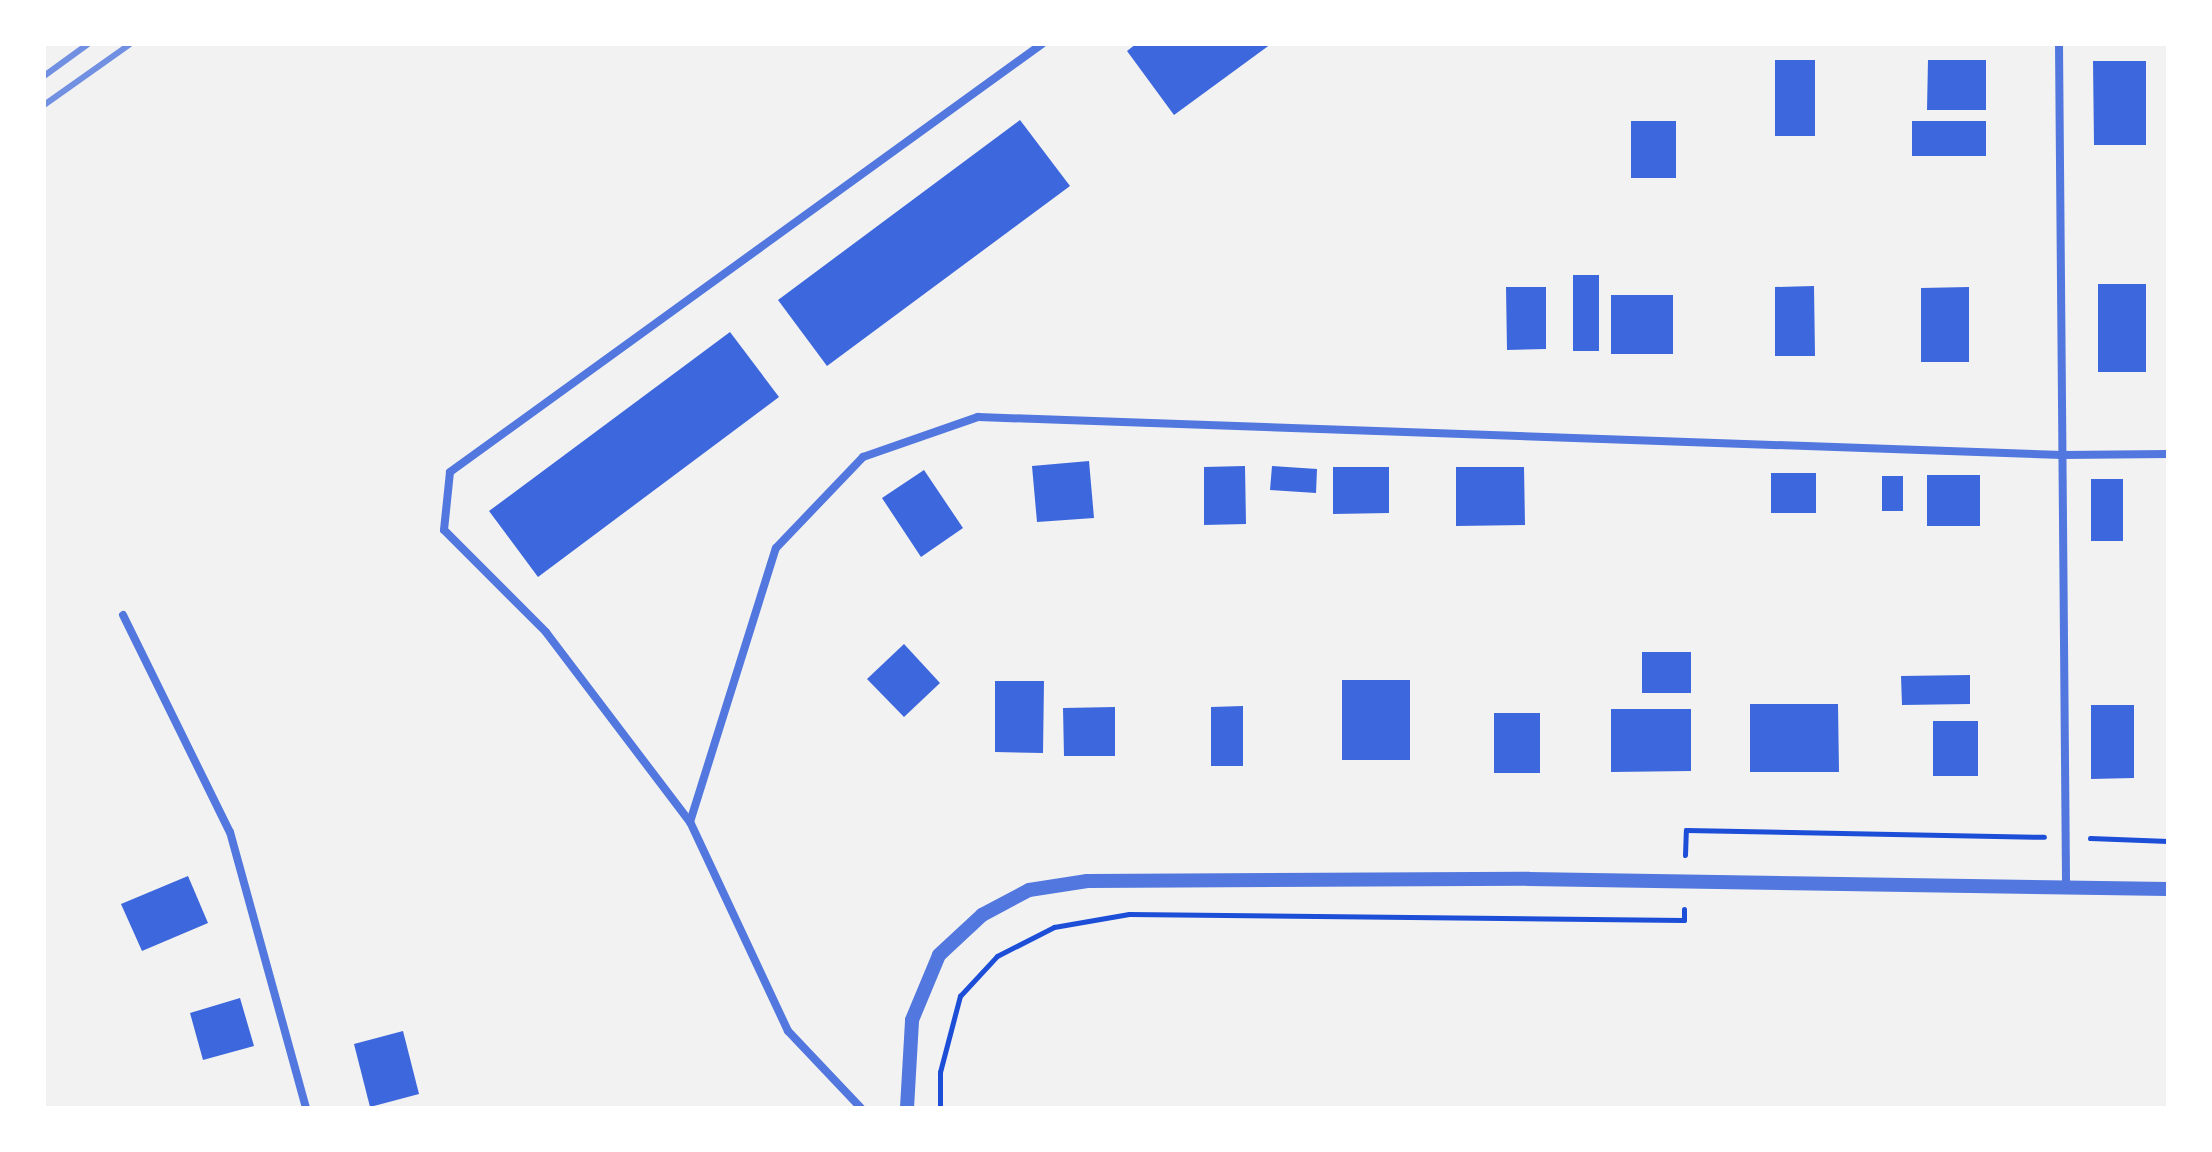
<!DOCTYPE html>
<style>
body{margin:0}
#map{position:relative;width:2212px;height:1152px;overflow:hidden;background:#f2f2f2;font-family:"Open Sans",sans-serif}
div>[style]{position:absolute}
.building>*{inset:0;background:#3d67dc}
.path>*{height:5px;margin:-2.5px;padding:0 2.5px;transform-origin:2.5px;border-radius:2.5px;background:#1d4ed8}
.minor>*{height:8px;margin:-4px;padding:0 4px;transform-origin:4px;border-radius:4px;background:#5277de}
.tertiary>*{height:14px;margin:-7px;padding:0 7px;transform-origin:7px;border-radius:7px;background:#5277de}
.rail>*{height:6px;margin:-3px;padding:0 3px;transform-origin:3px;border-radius:3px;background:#7290e2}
span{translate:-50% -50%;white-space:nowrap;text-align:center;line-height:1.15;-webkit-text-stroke:7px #fff;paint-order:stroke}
.frame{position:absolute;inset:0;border:46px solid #fff;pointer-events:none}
</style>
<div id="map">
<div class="building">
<i style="clip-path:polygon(1136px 44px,1271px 44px,1174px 115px,1127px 51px)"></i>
<i style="clip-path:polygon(1775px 60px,1815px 60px,1815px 136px,1775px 136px)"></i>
<i style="clip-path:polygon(1928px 60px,1986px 60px,1986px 110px,1927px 110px)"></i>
<i style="clip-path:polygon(2093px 61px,2146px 61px,2146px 145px,2094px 145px)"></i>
<i style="clip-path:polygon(1020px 120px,1070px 186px,827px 366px,778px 300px)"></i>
<i style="clip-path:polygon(1631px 121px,1676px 121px,1676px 178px,1631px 178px)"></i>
<i style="clip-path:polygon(1912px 121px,1986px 121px,1986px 156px,1912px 156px)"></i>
<i style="clip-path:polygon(1573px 275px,1599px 275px,1599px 351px,1573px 351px)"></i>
<i style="clip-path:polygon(2098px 284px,2146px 284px,2146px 372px,2098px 372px)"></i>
<i style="clip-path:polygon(1814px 286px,1815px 356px,1775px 356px,1775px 287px)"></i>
<i style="clip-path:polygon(1506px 287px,1546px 287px,1546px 349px,1507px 350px)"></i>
<i style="clip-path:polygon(1969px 287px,1969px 362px,1921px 362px,1921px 288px)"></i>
<i style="clip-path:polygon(1611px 295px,1673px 295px,1673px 354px,1611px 354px)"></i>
<i style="clip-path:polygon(730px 332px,779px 397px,538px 577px,489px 511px)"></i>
<i style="clip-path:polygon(1089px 461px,1094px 518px,1037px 522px,1032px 466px)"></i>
<i style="clip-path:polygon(1245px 466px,1246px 524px,1204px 525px,1204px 467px)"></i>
<i style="clip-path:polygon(1272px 466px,1317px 469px,1316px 493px,1270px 490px)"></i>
<i style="clip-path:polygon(1333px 467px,1389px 467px,1389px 513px,1333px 514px)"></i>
<i style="clip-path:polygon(1456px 467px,1524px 467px,1525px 525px,1456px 526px)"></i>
<i style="clip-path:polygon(924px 470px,963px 528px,921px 557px,882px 498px)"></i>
<i style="clip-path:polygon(1771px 473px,1816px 473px,1816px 513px,1771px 513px)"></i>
<i style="clip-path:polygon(1927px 475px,1980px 475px,1980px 526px,1927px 526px)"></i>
<i style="clip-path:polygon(1882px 476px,1903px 476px,1903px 511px,1882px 511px)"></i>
<i style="clip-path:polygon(2091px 479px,2123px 479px,2123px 541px,2091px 541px)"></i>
<i style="clip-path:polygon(904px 644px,940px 683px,904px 717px,867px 679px)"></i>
<i style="clip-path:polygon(1642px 652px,1691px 652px,1691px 693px,1642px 693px)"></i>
<i style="clip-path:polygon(1970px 675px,1970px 704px,1902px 705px,1901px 676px)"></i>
<i style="clip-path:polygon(1342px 680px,1410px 680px,1410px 760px,1342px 760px)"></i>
<i style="clip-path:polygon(995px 681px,1044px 681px,1043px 753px,995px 752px)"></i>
<i style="clip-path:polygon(1750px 704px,1838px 704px,1839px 772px,1750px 772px)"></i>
<i style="clip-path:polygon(2091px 705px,2134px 705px,2134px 778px,2091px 779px)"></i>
<i style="clip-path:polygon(1243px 706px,1243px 766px,1211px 766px,1211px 707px)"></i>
<i style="clip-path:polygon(1115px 707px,1115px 756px,1064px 756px,1063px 708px)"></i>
<i style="clip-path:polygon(1611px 709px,1691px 709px,1691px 771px,1611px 772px)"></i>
<i style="clip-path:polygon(1494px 713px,1540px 713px,1540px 773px,1494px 773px)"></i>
<i style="clip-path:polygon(1933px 721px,1978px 721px,1978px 776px,1933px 776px)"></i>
<i style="clip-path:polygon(188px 876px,208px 923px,142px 951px,121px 904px)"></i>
<i style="clip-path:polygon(240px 998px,254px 1046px,203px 1060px,190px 1013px)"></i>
<i style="clip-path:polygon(403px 1031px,419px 1094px,370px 1107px,354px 1044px)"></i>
</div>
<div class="path">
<i style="left:2090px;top:838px;width:78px;rotate:2.2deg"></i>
<i style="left:1685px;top:855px;width:25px;rotate:-88deg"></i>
<i style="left:1686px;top:830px;width:358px;rotate:1.1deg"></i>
<i style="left:940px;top:1108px;width:36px;rotate:-90deg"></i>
<i style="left:940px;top:1072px;width:79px;rotate:-75.3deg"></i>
<i style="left:960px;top:996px;width:54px;rotate:-47.2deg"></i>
<i style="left:997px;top:956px;width:64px;rotate:-27deg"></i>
<i style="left:1054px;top:927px;width:76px;rotate:-9.8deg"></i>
<i style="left:1129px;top:914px;width:555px;rotate:0.62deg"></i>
<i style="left:1684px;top:920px;width:11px;rotate:-90deg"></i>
</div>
<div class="minor">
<i style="left:2059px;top:44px;width:843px;rotate:89.52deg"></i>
<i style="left:123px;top:615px;width:242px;rotate:63.8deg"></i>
<i style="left:230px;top:832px;width:286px;rotate:74.6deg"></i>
<i style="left:690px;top:822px;width:287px;rotate:-72.6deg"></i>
<i style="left:776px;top:548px;width:126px;rotate:-46.3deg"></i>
<i style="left:863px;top:457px;width:122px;rotate:-19.2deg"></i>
<i style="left:978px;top:417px;width:1085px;rotate:2.01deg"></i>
<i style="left:2062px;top:455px;width:106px;rotate:-0.5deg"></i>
<i style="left:861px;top:1108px;width:106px;rotate:-133.5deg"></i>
<i style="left:788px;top:1031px;width:231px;rotate:-115.1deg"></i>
<i style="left:690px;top:822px;width:238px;rotate:-127.2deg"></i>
<i style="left:546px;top:632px;width:144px;rotate:-135deg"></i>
<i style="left:444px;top:530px;width:58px;rotate:-84.1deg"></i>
<i style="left:450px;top:472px;width:731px;rotate:-35.87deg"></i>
</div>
<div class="tertiary">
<i style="left:907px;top:1108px;width:88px;rotate:-86.7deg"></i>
<i style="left:912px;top:1020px;width:70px;rotate:-67.4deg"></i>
<i style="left:939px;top:955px;width:59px;rotate:-42.9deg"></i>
<i style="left:982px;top:915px;width:53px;rotate:-28deg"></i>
<i style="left:1029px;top:890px;width:59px;rotate:-8.8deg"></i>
<i style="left:1087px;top:881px;width:442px;rotate:-0.3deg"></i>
<i style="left:1529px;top:879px;width:639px;rotate:0.9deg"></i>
</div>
<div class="rail">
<i style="left:44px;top:76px;width:54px;rotate:-36deg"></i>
<i style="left:44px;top:105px;width:105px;rotate:-35.3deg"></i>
</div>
<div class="frame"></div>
</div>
